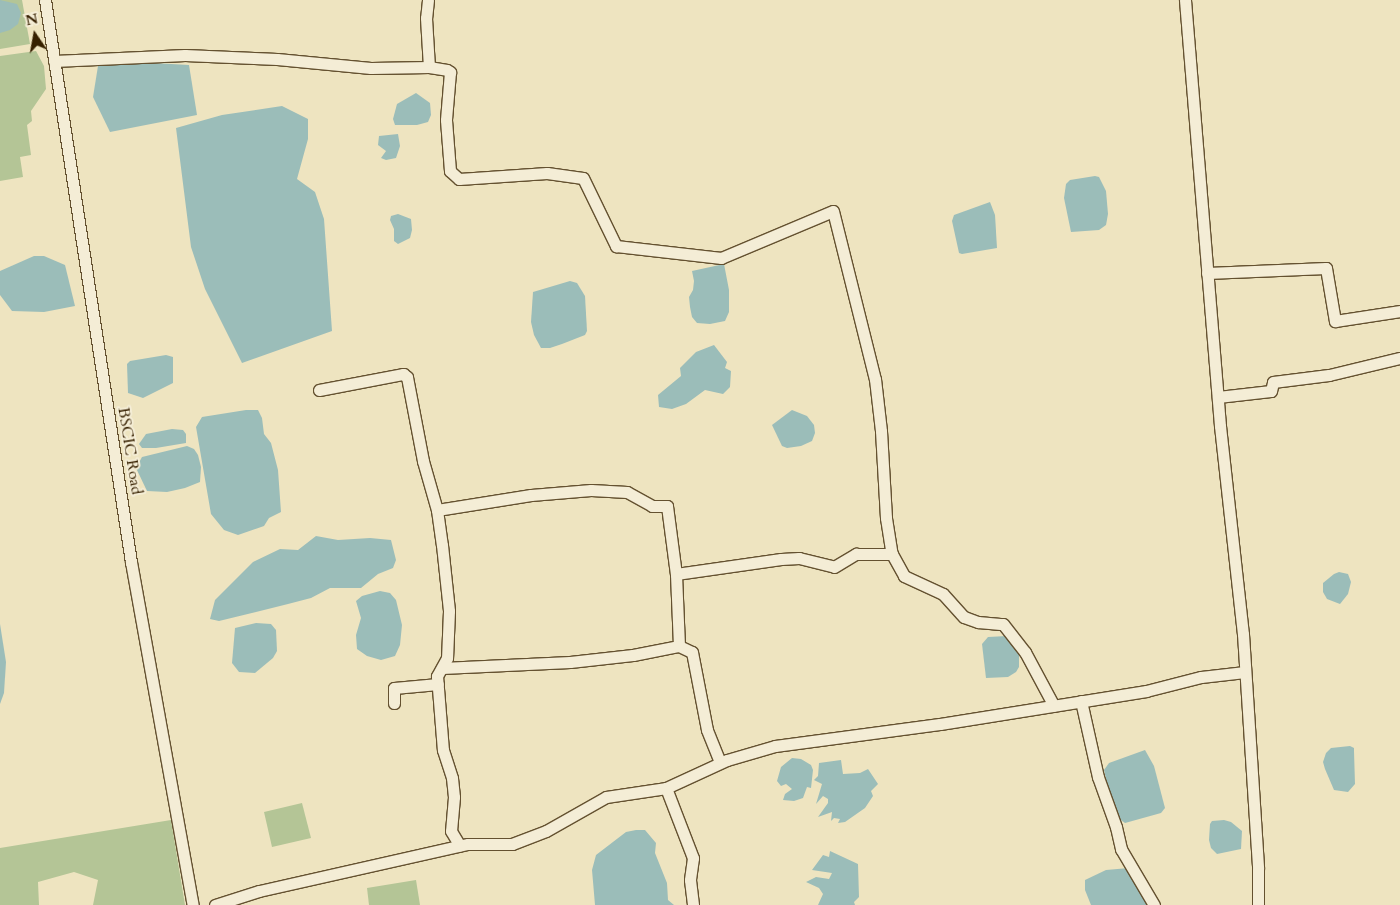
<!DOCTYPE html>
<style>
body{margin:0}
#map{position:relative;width:1400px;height:905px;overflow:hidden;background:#eee4c0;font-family:Cardo,serif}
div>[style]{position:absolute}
.green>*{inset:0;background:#b4c596}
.water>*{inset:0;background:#9bbdb9}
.roads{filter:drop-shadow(1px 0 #645130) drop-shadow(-1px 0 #645130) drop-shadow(0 1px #645130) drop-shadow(0 -1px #645130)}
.minor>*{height:11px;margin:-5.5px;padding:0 5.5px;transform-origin:5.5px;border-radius:5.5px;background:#f4edd6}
span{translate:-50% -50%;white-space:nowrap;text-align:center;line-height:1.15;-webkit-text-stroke:4px #f4edd6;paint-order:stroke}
.street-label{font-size:16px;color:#362000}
.north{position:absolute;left:10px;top:10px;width:50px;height:50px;-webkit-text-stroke:4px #f4edd6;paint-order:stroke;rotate:348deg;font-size:14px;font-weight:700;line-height:20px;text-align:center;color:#362000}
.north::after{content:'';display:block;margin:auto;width:18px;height:22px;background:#362000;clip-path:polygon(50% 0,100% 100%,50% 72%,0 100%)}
</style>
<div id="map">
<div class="green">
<i style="clip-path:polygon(0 0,22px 0,30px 44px,0 49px)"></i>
<i style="clip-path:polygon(36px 51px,44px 66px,46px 89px,31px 111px,32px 121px,27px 125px,31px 155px,20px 157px,23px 177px,0 181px,0 56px)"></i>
<i style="clip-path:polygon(302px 803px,311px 838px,272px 847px,264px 812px)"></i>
<i style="clip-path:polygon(171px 820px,185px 905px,93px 905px,98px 880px,74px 872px,38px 882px,39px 905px,0 905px,0 848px)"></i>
<i style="clip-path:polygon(416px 880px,420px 905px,369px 905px,367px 888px)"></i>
</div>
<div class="water">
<i style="clip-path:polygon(0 0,17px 4px,21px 13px,18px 24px,10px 30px,0 33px)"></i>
<i style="clip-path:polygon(136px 62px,189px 65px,197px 115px,110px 132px,93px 97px,98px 66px)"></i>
<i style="clip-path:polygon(416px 93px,430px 103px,431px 115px,428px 122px,417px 125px,395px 125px,393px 119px,397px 104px)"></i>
<i style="clip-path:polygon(282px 106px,308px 119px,308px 139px,297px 179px,315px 192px,324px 219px,332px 331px,242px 363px,205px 289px,191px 247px,176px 128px,222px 115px)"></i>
<i style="clip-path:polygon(398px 134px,400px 146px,396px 158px,386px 160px,381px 158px,386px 151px,378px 145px,379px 136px)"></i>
<i style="clip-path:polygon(1095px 176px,1099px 177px,1106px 191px,1108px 214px,1106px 225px,1099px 230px,1071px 232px,1064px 198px,1066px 184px,1070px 180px)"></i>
<i style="clip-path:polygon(990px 202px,995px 215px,997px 248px,962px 254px,959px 253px,952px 221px,954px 215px)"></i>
<i style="clip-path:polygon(398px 214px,411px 219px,412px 230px,410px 238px,398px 244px,394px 241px,394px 229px,390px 220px,391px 216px)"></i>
<i style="clip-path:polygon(34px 256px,44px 256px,65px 265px,75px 306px,44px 312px,12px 311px,0 295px,0 271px)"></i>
<i style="clip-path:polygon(724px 264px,729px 290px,729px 312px,725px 321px,710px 324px,697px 323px,692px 317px,690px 307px,689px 297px,693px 290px,694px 281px,692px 271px)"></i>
<i style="clip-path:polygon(570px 281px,577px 283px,585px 296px,587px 331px,585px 335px,562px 344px,550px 348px,541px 348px,534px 335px,531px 322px,533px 292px)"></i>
<i style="clip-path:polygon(714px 345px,727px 362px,725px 368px,731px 371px,730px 387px,723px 394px,705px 390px,686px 404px,672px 409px,659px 407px,658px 395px,681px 376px,680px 368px,696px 352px)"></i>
<i style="clip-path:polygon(166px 355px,173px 357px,173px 383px,143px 398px,128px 393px,127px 364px,130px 361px)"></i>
<i style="clip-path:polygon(246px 410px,258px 410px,262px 418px,264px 434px,271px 443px,278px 470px,281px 512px,269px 518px,264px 526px,238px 535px,224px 530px,211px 514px,196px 427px,202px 417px)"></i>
<i style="clip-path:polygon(792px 410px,807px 416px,814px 425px,815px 433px,812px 441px,801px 446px,787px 448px,782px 446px,772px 425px)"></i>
<i style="clip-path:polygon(172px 429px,183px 430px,186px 434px,186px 443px,156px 448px,142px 448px,139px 444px,146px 434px)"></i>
<i style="clip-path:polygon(187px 446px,194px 449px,198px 455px,201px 467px,200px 482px,185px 488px,167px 492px,147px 491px,136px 468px,142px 457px)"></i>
<i style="clip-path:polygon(316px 536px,338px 540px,370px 538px,391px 540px,396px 560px,393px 568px,378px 574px,361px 588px,330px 588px,311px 598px,288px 604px,219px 621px,210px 619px,215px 600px,253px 562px,280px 549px,298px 550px)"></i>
<i style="clip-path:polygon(1339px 572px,1348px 574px,1351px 582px,1348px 594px,1340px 604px,1327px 599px,1323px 592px,1323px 583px,1334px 574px)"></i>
<i style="clip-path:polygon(380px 591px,390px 593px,396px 600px,402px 625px,400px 645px,395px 656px,381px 660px,367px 656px,357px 649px,356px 635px,361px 618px,356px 601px,362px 596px)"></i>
<i style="clip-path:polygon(256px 623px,271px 624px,276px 630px,277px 651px,273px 658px,255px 673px,239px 672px,232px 663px,235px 628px)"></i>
<i style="clip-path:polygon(0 624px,6px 662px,4px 693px,0 704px)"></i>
<i style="clip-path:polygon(1007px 636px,1019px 651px,1019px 667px,1016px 672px,1008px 677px,986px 678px,982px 644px,988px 637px)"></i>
<i style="clip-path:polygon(1350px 746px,1354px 748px,1354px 751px,1355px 784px,1348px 792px,1334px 790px,1325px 769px,1323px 762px,1326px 753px,1331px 748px)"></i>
<i style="clip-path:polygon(1145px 750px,1154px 766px,1165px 808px,1161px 813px,1125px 823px,1118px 818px,1110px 798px,1104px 770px,1109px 763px)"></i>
<i style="clip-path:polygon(792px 758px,801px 759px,811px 765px,813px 770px,811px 788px,807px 787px,803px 798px,794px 801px,783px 800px,785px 794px,792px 789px,786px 784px,781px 786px,777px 781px,781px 767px)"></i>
<i style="clip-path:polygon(841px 760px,843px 774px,860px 773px,868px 769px,878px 784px,871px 791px,873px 796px,865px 808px,845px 822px,838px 823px,840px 819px,834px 818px,831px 821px,832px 812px,818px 817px,828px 803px,828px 799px,823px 796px,816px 804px,822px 784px,814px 780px,818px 776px,819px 763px)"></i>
<i style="clip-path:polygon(1224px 820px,1231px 822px,1242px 831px,1241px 849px,1217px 854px,1211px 848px,1209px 840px,1210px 824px,1212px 821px)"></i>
<i style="clip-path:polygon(636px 830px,645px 830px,656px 843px,655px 853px,667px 883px,668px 900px,674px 905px,595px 905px,592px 870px,596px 855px,626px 832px)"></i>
<i style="clip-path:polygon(830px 851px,858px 864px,859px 897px,854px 902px,855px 905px,818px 905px,823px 894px,819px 888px,806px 882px,816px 877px,829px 879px,832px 873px,812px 870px,823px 855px,829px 857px)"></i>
<i style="clip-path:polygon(1129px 868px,1149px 905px,1091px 905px,1085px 890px,1085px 880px,1106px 870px)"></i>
</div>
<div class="roads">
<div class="minor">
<i style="left:45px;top:0;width:569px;rotate:81.3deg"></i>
<i style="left:131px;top:562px;width:349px;rotate:79.8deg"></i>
<i style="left:428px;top:0;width:18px;rotate:96deg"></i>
<i style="left:426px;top:18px;width:49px;rotate:86.5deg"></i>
<i style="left:1185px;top:0;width:427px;rotate:85.3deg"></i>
<i style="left:1220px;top:426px;width:209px;rotate:83.7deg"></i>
<i style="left:1243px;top:634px;width:235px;rotate:86.3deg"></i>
<i style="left:1258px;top:869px;width:36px;rotate:90deg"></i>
<i style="left:54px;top:61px;width:131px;rotate:-2.6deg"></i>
<i style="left:185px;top:55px;width:92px;rotate:2.5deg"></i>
<i style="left:277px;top:59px;width:94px;rotate:5.5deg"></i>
<i style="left:371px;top:68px;width:58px;rotate:-1deg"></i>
<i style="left:429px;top:67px;width:18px;rotate:9deg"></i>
<i style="left:447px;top:70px;width:4px;rotate:34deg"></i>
<i style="left:450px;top:72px;width:48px;rotate:94.8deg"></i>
<i style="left:446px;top:120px;width:51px;rotate:85.5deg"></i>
<i style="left:450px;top:171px;width:12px;rotate:42deg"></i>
<i style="left:459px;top:179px;width:88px;rotate:-3.9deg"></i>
<i style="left:547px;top:173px;width:36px;rotate:8deg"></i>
<i style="left:583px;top:178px;width:76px;rotate:64.1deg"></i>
<i style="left:616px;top:246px;width:106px;rotate:6.5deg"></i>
<i style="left:721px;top:258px;width:121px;rotate:-22.8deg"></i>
<i style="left:833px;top:211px;width:173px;rotate:76deg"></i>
<i style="left:875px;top:379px;width:52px;rotate:83.4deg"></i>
<i style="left:881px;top:431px;width:87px;rotate:86.7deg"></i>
<i style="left:886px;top:518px;width:36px;rotate:81deg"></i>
<i style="left:892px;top:554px;width:25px;rotate:61deg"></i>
<i style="left:904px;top:576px;width:43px;rotate:24.8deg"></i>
<i style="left:943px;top:594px;width:31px;rotate:48deg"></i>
<i style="left:964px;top:617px;width:15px;rotate:20deg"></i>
<i style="left:978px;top:622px;width:25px;rotate:5deg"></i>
<i style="left:1003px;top:624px;width:36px;rotate:52deg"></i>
<i style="left:1025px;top:652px;width:61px;rotate:61.8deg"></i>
<i style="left:1207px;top:273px;width:119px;rotate:-2.4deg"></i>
<i style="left:1326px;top:268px;width:54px;rotate:80.4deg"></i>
<i style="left:1335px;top:321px;width:66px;rotate:-8.7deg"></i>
<i style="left:319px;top:390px;width:86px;rotate:-10.8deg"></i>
<i style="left:403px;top:374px;width:5px;rotate:37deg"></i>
<i style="left:407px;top:377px;width:86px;rotate:79.2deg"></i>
<i style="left:423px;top:461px;width:51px;rotate:74.1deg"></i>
<i style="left:437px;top:510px;width:35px;rotate:82deg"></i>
<i style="left:442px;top:545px;width:66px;rotate:83.9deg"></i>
<i style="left:449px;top:611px;width:47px;rotate:92.4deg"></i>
<i style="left:447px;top:658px;width:21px;rotate:119deg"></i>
<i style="left:437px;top:676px;width:74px;rotate:85.4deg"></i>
<i style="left:443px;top:750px;width:29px;rotate:72deg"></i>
<i style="left:452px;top:778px;width:19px;rotate:84deg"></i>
<i style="left:454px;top:797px;width:34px;rotate:95deg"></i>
<i style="left:451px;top:831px;width:17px;rotate:59deg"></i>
<i style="left:1218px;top:397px;width:53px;rotate:-6.5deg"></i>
<i style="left:1271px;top:391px;width:9px;rotate:-77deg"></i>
<i style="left:1273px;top:382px;width:56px;rotate:-7.1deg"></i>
<i style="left:1329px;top:375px;width:73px;rotate:-13.5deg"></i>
<i style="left:437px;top:510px;width:95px;rotate:-9.1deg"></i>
<i style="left:531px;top:495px;width:60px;rotate:-4.8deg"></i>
<i style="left:591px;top:490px;width:36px;rotate:3deg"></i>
<i style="left:627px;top:492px;width:29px;rotate:29deg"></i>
<i style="left:652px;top:506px;width:15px"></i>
<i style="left:667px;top:506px;width:69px;rotate:82.5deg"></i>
<i style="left:679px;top:646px;width:72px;rotate:-92.4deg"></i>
<i style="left:676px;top:574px;width:106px;rotate:-8.1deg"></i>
<i style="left:781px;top:559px;width:18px;rotate:-3deg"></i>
<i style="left:799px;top:558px;width:36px;rotate:14deg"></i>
<i style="left:834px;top:567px;width:26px;rotate:-31deg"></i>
<i style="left:856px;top:554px;width:36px"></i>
<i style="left:442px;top:668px;width:128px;rotate:-2.7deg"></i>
<i style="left:570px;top:662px;width:63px;rotate:-6.3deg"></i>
<i style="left:633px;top:655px;width:47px;rotate:-11.1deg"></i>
<i style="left:679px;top:646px;width:14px;rotate:25deg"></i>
<i style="left:692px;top:652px;width:79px;rotate:79.1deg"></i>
<i style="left:707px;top:730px;width:35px;rotate:68deg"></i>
<i style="left:1081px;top:701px;width:78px;rotate:77.4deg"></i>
<i style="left:1098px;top:777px;width:53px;rotate:70.2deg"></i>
<i style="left:1116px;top:827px;width:23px;rotate:77deg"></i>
<i style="left:1121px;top:849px;width:65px;rotate:59.5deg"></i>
<i style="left:394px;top:703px;width:15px;rotate:-90deg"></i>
<i style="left:394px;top:688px;width:44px;rotate:-5.2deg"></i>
<i style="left:666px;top:788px;width:75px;rotate:68.9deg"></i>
<i style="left:693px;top:858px;width:22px;rotate:98deg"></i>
<i style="left:690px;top:880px;width:25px;rotate:83deg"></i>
<i style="left:215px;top:905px;width:46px;rotate:-17.7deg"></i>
<i style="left:259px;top:891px;width:214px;rotate:-12.7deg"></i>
<i style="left:468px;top:844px;width:44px"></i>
<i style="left:512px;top:844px;width:36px;rotate:-21deg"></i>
<i style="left:546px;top:831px;width:69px;rotate:-29.5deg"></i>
<i style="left:606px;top:797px;width:61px;rotate:-8.5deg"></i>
<i style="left:666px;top:788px;width:67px;rotate:-24.7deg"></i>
<i style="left:727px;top:760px;width:50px;rotate:-16.3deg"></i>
<i style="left:775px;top:746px;width:166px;rotate:-7.6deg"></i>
<i style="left:940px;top:724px;width:209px;rotate:-9.1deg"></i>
<i style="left:1146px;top:691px;width:57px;rotate:-14.3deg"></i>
<i style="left:1201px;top:677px;width:44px;rotate:-6.5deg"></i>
</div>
</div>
<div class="street-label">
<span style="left:130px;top:451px;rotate:81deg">BSCIC Road</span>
</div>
<div class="north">N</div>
</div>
